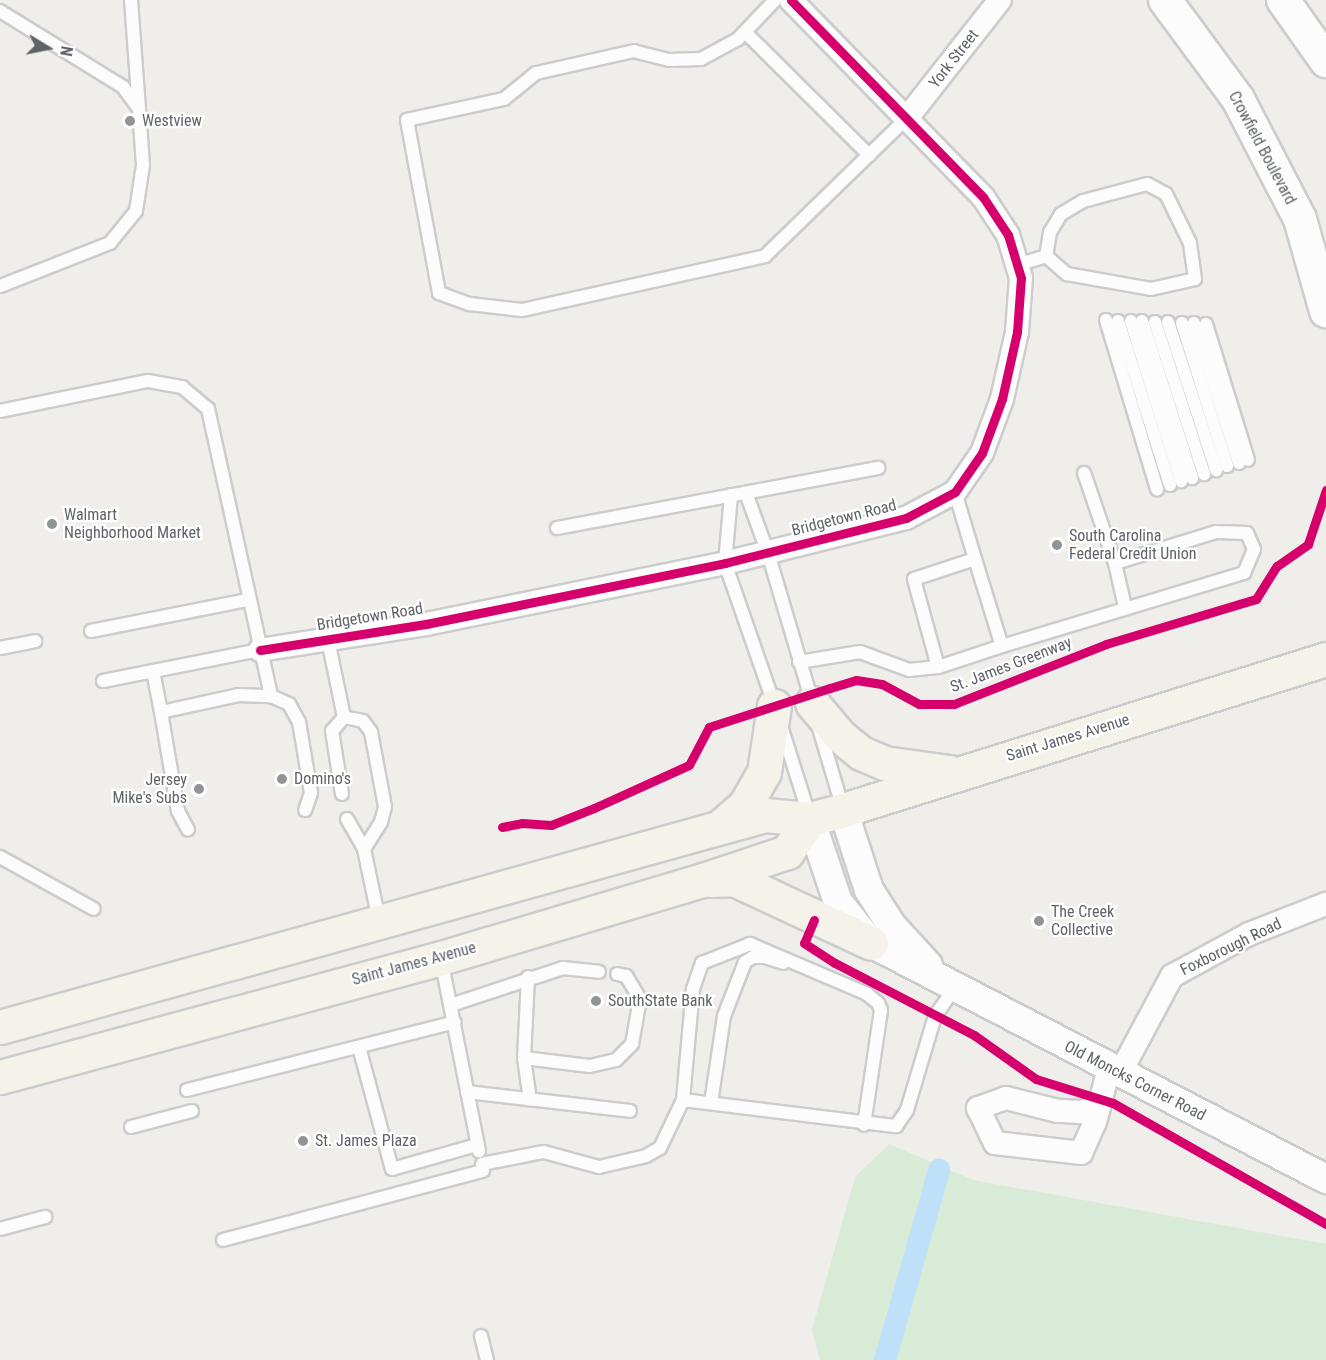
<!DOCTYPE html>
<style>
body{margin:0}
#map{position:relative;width:1326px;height:1360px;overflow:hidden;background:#efeeea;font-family:"Roboto Condensed",sans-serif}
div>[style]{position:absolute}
.green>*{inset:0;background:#d8ebd6}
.canal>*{height:22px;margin:-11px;padding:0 11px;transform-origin:11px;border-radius:11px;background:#bfe0f9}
.roads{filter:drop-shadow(2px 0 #cbcccc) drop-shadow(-2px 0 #cbcccc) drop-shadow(0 2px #cbcccc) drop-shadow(0 -2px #cbcccc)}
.service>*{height:12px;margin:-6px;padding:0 6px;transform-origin:6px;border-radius:6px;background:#fdfcfc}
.minor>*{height:22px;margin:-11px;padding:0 11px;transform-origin:11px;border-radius:11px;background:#fdfcfc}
.tertiary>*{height:28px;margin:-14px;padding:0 14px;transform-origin:14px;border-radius:14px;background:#fdfcfc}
.secondary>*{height:32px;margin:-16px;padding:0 16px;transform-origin:16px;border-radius:16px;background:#fdfcfc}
.primary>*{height:33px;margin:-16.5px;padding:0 16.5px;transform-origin:16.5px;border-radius:16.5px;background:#f4f2e9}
.cycleway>*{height:9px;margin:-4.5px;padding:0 4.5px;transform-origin:4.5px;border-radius:4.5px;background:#d6006c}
.dots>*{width:16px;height:16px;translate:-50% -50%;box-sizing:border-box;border:3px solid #fff;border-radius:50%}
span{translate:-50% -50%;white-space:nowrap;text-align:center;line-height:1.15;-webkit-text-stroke:4.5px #fff;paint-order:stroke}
.street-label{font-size:16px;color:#5f6368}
.poi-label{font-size:16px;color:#5f6368}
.left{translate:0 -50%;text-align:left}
.right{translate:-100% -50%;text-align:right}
.north{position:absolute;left:18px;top:18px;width:60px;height:60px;-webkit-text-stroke:4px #fff;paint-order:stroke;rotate:100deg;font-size:16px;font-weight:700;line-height:24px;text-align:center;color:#5f6368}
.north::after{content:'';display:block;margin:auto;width:21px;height:27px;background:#5f6368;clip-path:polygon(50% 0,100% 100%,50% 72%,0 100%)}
</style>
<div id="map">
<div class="green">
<i style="clip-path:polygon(889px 1144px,973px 1180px,1326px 1244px,1326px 1360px,820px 1360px,812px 1330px,855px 1177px)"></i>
</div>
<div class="canal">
<i style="left:885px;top:1360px;width:198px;rotate:-74.1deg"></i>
</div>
<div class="roads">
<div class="service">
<i style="left:131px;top:0;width:108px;rotate:85.8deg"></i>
<i style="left:775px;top:0;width:54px;rotate:133.5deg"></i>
<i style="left:738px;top:39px;width:42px;rotate:151.6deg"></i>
<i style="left:701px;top:59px;width:32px;rotate:178deg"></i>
<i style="left:669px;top:60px;width:36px;rotate:-166deg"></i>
<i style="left:634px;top:51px;width:100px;rotate:167.3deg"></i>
<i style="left:536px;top:73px;width:41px;rotate:140.9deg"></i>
<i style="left:504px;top:99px;width:99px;rotate:167.8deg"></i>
<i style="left:407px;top:120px;width:176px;rotate:79.5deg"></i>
<i style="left:439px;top:293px;width:33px;rotate:20deg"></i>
<i style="left:470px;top:304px;width:52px;rotate:6.6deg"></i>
<i style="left:522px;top:310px;width:249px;rotate:-12.5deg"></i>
<i style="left:765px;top:256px;width:198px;rotate:-44.2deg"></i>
<i style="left:0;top:11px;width:145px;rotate:31.7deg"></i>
<i style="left:123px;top:87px;width:27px;rotate:54deg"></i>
<i style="left:139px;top:109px;width:56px;rotate:85.9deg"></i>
<i style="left:143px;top:165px;width:47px;rotate:98.7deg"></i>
<i style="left:136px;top:211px;width:41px;rotate:129.1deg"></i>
<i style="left:110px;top:243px;width:118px;rotate:158.6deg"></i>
<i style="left:745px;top:32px;width:175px;rotate:44.8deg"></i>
<i style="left:1017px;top:265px;width:30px;rotate:-17deg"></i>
<i style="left:1046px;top:256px;width:28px;rotate:41deg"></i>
<i style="left:1067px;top:274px;width:85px;rotate:10.1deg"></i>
<i style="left:1151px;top:289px;width:45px;rotate:-12.8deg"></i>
<i style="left:1195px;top:279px;width:36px;rotate:-98deg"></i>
<i style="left:1190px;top:243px;width:55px;rotate:-116.1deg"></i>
<i style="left:1166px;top:194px;width:21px;rotate:-152deg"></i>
<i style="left:1147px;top:184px;width:66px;rotate:165.1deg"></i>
<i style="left:1083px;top:201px;width:26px;rotate:149deg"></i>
<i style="left:1061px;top:214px;width:21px;rotate:121deg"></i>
<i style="left:1050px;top:232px;width:24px;rotate:99deg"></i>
<i style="left:1106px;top:320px;width:177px;rotate:73.2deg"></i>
<i style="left:1118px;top:321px;width:172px;rotate:72.4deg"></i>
<i style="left:1131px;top:321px;width:168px;rotate:72.6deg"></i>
<i style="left:1142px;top:321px;width:165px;rotate:72.3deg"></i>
<i style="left:1155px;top:322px;width:160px;rotate:72.1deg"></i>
<i style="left:1168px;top:322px;width:156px;rotate:72deg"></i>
<i style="left:1182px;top:323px;width:150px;rotate:72.5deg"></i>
<i style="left:1194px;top:323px;width:147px;rotate:72.2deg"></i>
<i style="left:1206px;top:324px;width:142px;rotate:72.8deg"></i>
<i style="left:0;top:411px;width:151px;rotate:-11.5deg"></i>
<i style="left:148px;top:381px;width:35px;rotate:10deg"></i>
<i style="left:182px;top:387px;width:34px;rotate:40deg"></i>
<i style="left:208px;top:409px;width:294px;rotate:77.6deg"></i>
<i style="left:1084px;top:473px;width:95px;rotate:71deg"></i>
<i style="left:955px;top:492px;width:70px;rotate:73.4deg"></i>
<i style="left:975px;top:559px;width:91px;rotate:72.8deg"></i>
<i style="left:1002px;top:646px;width:67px;rotate:161.8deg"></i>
<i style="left:938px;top:667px;width:91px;rotate:-105.3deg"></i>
<i style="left:914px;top:579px;width:64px;rotate:-18.2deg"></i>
<i style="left:746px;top:493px;width:64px;rotate:69.9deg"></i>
<i style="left:768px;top:553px;width:155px;rotate:73.5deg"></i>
<i style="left:731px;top:495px;width:68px;rotate:95deg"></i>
<i style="left:725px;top:563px;width:149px;rotate:70.8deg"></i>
<i style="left:557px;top:528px;width:327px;rotate:-10.6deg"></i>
<i style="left:91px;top:631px;width:160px;rotate:-11.2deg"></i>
<i style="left:328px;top:640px;width:79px;rotate:78.3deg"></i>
<i style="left:1002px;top:646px;width:253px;rotate:-16.8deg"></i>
<i style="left:1244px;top:573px;width:26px;rotate:-67deg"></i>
<i style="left:1254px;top:549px;width:17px;rotate:-114deg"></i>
<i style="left:1247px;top:533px;width:31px;rotate:-178deg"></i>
<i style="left:1216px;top:532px;width:106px;rotate:162.9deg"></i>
<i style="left:1115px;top:563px;width:45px;rotate:77.2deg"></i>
<i style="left:0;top:648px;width:36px;rotate:-11deg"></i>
<i style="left:799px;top:662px;width:62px;rotate:-9.3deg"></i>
<i style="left:860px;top:652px;width:52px;rotate:20.2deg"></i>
<i style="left:909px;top:670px;width:29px;rotate:-6deg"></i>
<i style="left:153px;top:671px;width:42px;rotate:79deg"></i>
<i style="left:161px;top:712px;width:79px;rotate:-12.4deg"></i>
<i style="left:238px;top:695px;width:33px;rotate:2deg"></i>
<i style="left:271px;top:696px;width:20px;rotate:24deg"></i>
<i style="left:289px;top:704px;width:21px;rotate:61deg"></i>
<i style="left:299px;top:722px;width:72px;rotate:80.4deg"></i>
<i style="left:311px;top:793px;width:18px;rotate:109deg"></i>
<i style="left:103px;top:681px;width:160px;rotate:-11.2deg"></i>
<i style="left:161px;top:712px;width:100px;rotate:80.3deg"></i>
<i style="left:178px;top:811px;width:21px;rotate:62deg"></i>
<i style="left:344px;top:717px;width:19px;rotate:12deg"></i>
<i style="left:363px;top:721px;width:14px;rotate:54deg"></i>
<i style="left:371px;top:732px;width:76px;rotate:79.4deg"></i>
<i style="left:385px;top:807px;width:16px;rotate:105deg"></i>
<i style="left:381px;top:822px;width:32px;rotate:122deg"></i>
<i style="left:781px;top:726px;width:96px;rotate:72.5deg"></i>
<i style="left:819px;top:728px;width:84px;rotate:73.5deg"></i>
<i style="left:342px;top:794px;width:64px;rotate:-99deg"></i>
<i style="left:332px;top:731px;width:18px;rotate:-49deg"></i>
<i style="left:347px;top:819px;width:34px;rotate:60deg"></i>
<i style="left:364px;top:849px;width:73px;rotate:78.1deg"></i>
<i style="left:0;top:857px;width:107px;rotate:29deg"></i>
<i style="left:441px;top:959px;width:196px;rotate:78.8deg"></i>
<i style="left:528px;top:977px;width:81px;rotate:92.8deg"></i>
<i style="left:524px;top:1058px;width:42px;rotate:81.9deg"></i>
<i style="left:451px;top:1005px;width:118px;rotate:-18.3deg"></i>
<i style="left:563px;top:968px;width:36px;rotate:6deg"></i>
<i style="left:359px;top:1047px;width:126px;rotate:74.9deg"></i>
<i style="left:392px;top:1169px;width:88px;rotate:-15.8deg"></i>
<i style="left:524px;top:1058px;width:66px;rotate:6.9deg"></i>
<i style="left:590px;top:1066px;width:27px;rotate:-13deg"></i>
<i style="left:616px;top:1060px;width:23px;rotate:-45deg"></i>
<i style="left:632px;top:1044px;width:46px;rotate:-79.9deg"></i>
<i style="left:640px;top:999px;width:27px;rotate:-121deg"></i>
<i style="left:626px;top:976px;width:9px;rotate:-167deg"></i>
<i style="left:187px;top:1090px;width:276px;rotate:-14.2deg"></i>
<i style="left:467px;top:1092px;width:164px;rotate:6.6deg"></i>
<i style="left:683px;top:1100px;width:111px;rotate:-84.9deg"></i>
<i style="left:693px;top:989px;width:28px;rotate:-71deg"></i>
<i style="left:702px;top:963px;width:52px;rotate:-21.6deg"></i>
<i style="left:750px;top:944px;width:127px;rotate:23.1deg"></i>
<i style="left:867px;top:994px;width:14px;rotate:39deg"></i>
<i style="left:878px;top:1003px;width:8px;rotate:67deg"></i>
<i style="left:881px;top:1010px;width:116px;rotate:98.4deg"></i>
<i style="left:711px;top:1103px;width:88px;rotate:-81.5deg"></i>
<i style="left:724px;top:1016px;width:58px;rotate:-68.7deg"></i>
<i style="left:745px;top:962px;width:9px;rotate:-32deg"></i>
<i style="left:753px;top:957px;width:12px"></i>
<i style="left:765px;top:957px;width:19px;rotate:18deg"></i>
<i style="left:131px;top:1127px;width:63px;rotate:-14.7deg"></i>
<i style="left:482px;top:1164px;width:63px;rotate:-11deg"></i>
<i style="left:544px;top:1152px;width:57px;rotate:15.3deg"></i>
<i style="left:599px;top:1167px;width:48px;rotate:-13.2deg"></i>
<i style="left:646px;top:1156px;width:16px;rotate:-30deg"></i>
<i style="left:660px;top:1148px;width:53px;rotate:-64.4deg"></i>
<i style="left:683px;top:1100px;width:215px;rotate:7deg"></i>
<i style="left:896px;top:1126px;width:19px;rotate:-55deg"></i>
<i style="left:907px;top:1110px;width:98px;rotate:-73.4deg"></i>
<i style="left:935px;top:1016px;width:35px;rotate:-55deg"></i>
<i style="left:0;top:1229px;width:47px;rotate:-14.9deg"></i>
<i style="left:223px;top:1240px;width:269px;rotate:-14.9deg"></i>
<i style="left:481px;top:1336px;width:25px;rotate:76deg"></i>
</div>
<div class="minor">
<i style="left:907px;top:118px;width:150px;rotate:-51.8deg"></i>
<i style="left:260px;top:650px;width:168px;rotate:-8.9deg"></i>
<i style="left:426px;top:624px;width:305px;rotate:-11.5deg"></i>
<i style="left:725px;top:563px;width:187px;rotate:-14deg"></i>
<i style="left:906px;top:518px;width:55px;rotate:-28deg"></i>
<i style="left:955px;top:492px;width:47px;rotate:-55.3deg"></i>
<i style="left:982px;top:453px;width:58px;rotate:-69.7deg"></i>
<i style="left:1002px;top:399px;width:69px;rotate:-77.4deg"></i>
<i style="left:1017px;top:332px;width:54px;rotate:-85.8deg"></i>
<i style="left:1021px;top:278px;width:45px;rotate:-106.8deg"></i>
<i style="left:1008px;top:235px;width:45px;rotate:-123.3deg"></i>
<i style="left:983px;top:197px;width:275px;rotate:-134.3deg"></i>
<i style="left:1120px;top:1073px;width:110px;rotate:-61.8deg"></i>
<i style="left:1172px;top:976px;width:88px;rotate:-28.6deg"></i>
<i style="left:1249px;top:934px;width:83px;rotate:-21.3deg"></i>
<i style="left:1099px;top:1107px;width:20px;rotate:165deg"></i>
<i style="left:1080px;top:1112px;width:22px;rotate:-177deg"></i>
<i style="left:1058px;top:1111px;width:54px;rotate:-166deg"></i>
<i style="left:1006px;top:1098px;width:30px;rotate:160deg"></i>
<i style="left:978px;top:1108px;width:39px;rotate:64deg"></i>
<i style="left:995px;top:1143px;width:87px;rotate:6.6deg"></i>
<i style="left:1081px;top:1153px;width:34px;rotate:-66deg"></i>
<i style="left:1095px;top:1122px;width:16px;rotate:-75deg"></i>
<i style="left:1099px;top:1107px;width:40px;rotate:-75.6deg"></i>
</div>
<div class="tertiary">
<i style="left:843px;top:810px;width:84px;rotate:72deg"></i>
<i style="left:869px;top:890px;width:43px;rotate:57.4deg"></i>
<i style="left:892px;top:926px;width:53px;rotate:47.3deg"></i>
<i style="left:810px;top:819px;width:88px;rotate:71.4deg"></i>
<i style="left:838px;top:902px;width:53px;rotate:51.2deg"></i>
<i style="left:871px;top:943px;width:513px;rotate:27.41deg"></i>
</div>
<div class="secondary">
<i style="left:1165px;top:0;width:123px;rotate:53.6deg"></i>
<i style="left:1238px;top:99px;width:135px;rotate:62.7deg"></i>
<i style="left:1300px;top:219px;width:96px;rotate:74.2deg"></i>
<i style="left:1283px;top:0;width:75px;rotate:54.8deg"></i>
</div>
<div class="primary">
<i style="left:812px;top:703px;width:43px;rotate:49.7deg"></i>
<i style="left:840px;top:736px;width:27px;rotate:39deg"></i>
<i style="left:861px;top:753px;width:25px;rotate:23deg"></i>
<i style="left:884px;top:763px;width:66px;rotate:7.9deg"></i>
<i style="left:721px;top:826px;width:32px;rotate:-41deg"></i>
<i style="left:745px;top:805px;width:38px;rotate:-60deg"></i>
<i style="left:764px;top:772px;width:67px;rotate:-81.4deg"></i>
<i style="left:711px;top:880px;width:23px;rotate:-2deg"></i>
<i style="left:734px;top:879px;width:151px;rotate:25deg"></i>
<i style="left:0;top:1027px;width:794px;rotate:-15.49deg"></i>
<i style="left:765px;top:815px;width:45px;rotate:5.1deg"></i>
<i style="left:810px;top:819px;width:34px;rotate:-15deg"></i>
<i style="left:843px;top:810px;width:506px;rotate:-17.36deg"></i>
<i style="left:0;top:1077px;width:457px;rotate:-15.1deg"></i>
<i style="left:441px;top:958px;width:273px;rotate:-16.6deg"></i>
<i style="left:703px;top:880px;width:89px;rotate:-18.4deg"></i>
<i style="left:787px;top:852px;width:40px;rotate:-55.1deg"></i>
</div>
</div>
<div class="cycleway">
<i style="left:260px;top:650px;width:168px;rotate:-8.9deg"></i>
<i style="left:426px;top:624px;width:305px;rotate:-11.5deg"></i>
<i style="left:725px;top:563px;width:187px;rotate:-14deg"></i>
<i style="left:906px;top:518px;width:55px;rotate:-28deg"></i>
<i style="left:955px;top:492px;width:47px;rotate:-55.3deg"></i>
<i style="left:982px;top:453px;width:58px;rotate:-69.7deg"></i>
<i style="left:1002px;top:399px;width:69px;rotate:-77.4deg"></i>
<i style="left:1017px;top:332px;width:54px;rotate:-85.8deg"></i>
<i style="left:1021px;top:278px;width:45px;rotate:-106.8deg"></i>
<i style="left:1008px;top:235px;width:45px;rotate:-123.3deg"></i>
<i style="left:983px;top:197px;width:275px;rotate:-134.3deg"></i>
<i style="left:502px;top:827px;width:20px;rotate:-11deg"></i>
<i style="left:522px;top:823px;width:29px;rotate:4deg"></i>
<i style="left:551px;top:825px;width:46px;rotate:-21.6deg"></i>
<i style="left:594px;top:808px;width:104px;rotate:-24.4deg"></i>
<i style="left:689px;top:765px;width:43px;rotate:-62.2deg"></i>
<i style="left:709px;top:727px;width:127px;rotate:-17.9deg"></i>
<i style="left:830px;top:688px;width:27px;rotate:-17deg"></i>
<i style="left:856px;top:680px;width:26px;rotate:9deg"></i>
<i style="left:882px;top:684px;width:42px;rotate:28.4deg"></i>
<i style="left:919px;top:704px;width:35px"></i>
<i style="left:954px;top:704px;width:163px;rotate:-21.5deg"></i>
<i style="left:1106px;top:644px;width:157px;rotate:-16.7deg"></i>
<i style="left:1256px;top:599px;width:39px;rotate:-58deg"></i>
<i style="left:1277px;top:566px;width:38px;rotate:-35deg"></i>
<i style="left:1308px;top:544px;width:57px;rotate:-71.6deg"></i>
<i style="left:814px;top:920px;width:25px;rotate:113deg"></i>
<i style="left:804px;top:943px;width:37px;rotate:33deg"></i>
<i style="left:835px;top:963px;width:157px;rotate:27.4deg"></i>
<i style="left:974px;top:1035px;width:76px;rotate:35.4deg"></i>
<i style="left:1036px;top:1079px;width:81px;rotate:17.3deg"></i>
<i style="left:1113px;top:1103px;width:245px;rotate:29.6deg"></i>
</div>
<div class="dots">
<i style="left:130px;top:121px;background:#919496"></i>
<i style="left:52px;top:524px;background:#919496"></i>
<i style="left:1057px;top:545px;background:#919496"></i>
<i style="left:282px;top:779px;background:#919496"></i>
<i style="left:199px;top:789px;background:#919496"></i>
<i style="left:1039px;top:921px;background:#919496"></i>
<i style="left:596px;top:1001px;background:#919496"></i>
<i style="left:303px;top:1141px;background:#919496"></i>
</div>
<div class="street-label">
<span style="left:954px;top:59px;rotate:-52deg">York Street</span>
<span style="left:1262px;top:148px;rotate:62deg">Crowfield Boulevard</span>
<span style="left:844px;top:518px;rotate:-14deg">Bridgetown Road</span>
<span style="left:370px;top:617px;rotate:-9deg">Bridgetown Road</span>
<span style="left:1011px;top:665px;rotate:-21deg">St. James Greenway</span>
<span style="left:1068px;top:738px;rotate:-17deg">Saint James Avenue</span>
<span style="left:1231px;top:947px;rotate:-26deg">Foxborough Road</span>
<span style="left:414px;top:964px;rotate:-15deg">Saint James Avenue</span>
<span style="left:1135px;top:1081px;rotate:27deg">Old Moncks Corner Road</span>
</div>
<div class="poi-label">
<span class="left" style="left:142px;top:121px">Westview</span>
<span class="left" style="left:64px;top:524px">Walmart<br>Neighborhood Market</span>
<span class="left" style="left:1069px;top:545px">South Carolina<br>Federal Credit Union</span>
<span class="left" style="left:294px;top:779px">Domino's</span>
<span class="right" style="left:187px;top:789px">Jersey<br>Mike's Subs</span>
<span class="left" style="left:1051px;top:921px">The Creek<br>Collective</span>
<span class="left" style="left:608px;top:1001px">SouthState Bank</span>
<span class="left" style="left:315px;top:1141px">St. James Plaza</span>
</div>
<div class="north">N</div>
</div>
